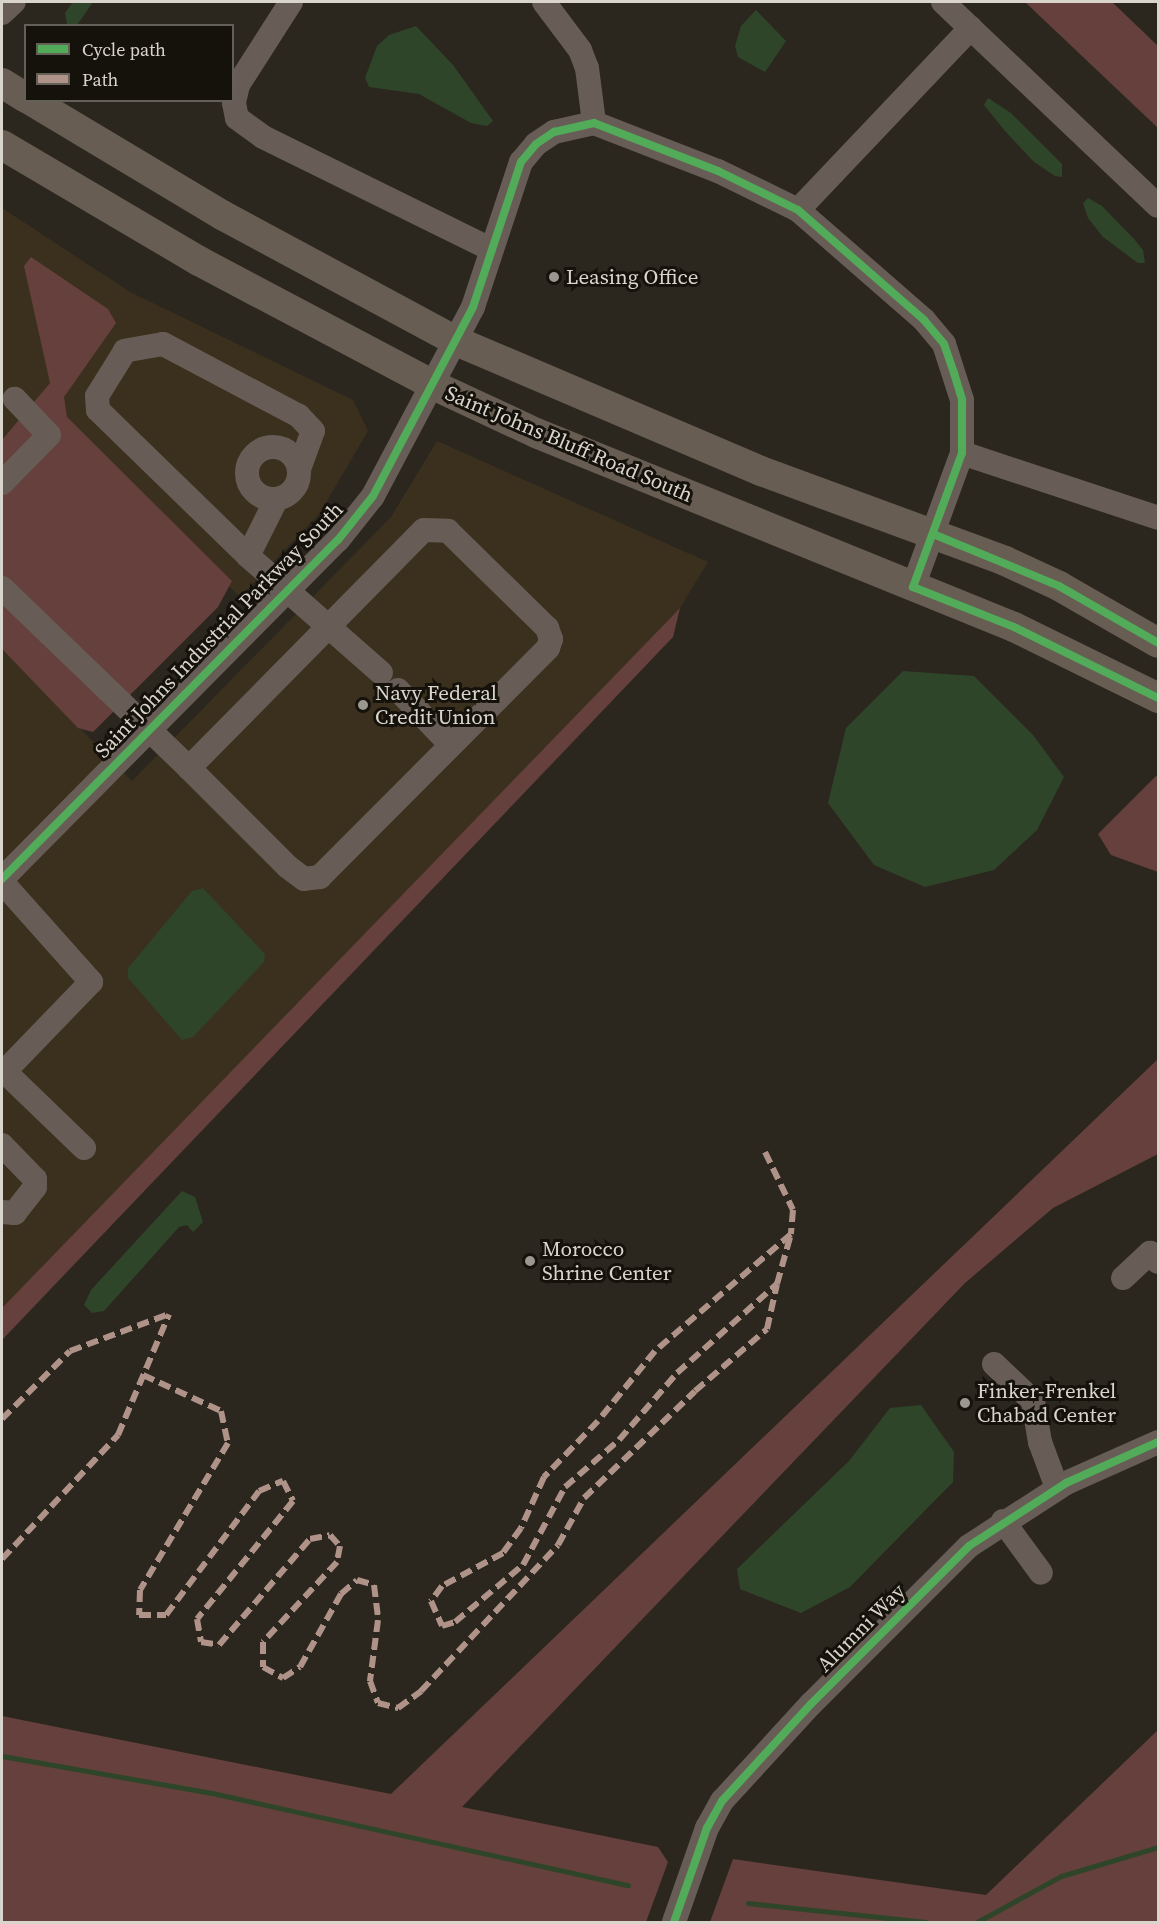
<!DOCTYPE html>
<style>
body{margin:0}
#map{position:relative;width:1160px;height:1924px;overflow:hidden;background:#2b271f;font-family:"Source Serif 4",serif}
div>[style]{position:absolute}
.built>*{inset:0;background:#3a301d}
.forest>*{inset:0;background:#65403c}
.water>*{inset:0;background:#2f4529}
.stream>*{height:5px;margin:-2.5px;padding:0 2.5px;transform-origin:2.5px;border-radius:2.5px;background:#2f4529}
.minor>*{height:24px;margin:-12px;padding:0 12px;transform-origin:12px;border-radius:12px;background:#675d56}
.minor>.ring{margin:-12px;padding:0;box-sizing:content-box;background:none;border:24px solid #675d56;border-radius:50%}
.major>*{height:30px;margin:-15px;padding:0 15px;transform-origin:15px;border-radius:15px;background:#685d53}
.quiet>*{height:6px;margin-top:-3px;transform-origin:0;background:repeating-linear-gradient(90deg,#af9288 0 12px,transparent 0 18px)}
.cycleway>*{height:8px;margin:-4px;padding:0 4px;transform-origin:4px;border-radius:4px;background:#51ab58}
.dots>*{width:16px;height:16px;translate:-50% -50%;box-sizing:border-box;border:3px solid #15120b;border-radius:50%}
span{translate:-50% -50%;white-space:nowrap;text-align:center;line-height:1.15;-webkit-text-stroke:6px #15120b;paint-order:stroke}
.poi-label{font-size:21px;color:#d9d5cc}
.left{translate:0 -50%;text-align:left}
.street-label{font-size:21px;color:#d9d5cc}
.frame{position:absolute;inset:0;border:3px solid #d9d5cc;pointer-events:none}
.legend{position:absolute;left:24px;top:24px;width:210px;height:78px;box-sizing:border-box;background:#15120b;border:2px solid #636058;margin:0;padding:8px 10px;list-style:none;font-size:18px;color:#d9d5cc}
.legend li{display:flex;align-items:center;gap:12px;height:30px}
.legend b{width:30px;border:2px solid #636058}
</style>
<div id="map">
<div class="built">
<i style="clip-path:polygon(2px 208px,130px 292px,353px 400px,368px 431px,320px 513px,240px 597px,39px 405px,2px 440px)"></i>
<i style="clip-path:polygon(437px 441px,708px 562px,680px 608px,2px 1308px,2px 649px,132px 781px,391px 517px)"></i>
</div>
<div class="forest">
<i style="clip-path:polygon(1025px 2px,1112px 2px,1158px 46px,1158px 128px)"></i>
<i style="clip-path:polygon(31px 257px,108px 309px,116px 323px,64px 397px,67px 417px,232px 581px,218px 607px,93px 732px,78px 728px,2px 649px,2px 440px,50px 383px,24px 266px)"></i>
<i style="clip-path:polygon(680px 608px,673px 637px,2px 1340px,2px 1308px)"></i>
<i style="clip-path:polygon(1156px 776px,1158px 777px,1158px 872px,1111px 855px,1098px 834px)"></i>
<i style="clip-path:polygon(1158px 1059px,1158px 1154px,1053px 1208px,965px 1283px,462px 1807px,658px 1847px,668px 1862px,646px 1922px,2px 1922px,2px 1716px,391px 1794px)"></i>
<i style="clip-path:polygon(1158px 1730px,1158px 1922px,710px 1922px,733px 1859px,986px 1895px)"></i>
</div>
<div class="water">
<i style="clip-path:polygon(73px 2px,93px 2px,77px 25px,67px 24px,65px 13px)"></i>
<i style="clip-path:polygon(756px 10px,786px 41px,765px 72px,738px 57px,735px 46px,741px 26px)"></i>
<i style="clip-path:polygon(416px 26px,453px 65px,493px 121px,487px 126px,471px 123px,419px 94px,369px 87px,365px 78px,377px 46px,389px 35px)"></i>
<i style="clip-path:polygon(988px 98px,1011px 113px,1062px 164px,1062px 177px,1055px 176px,1034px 162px,1005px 131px,984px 105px)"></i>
<i style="clip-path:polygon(1088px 198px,1102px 206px,1134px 239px,1143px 250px,1145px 263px,1138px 263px,1103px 237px,1088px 218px,1083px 203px)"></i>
<i style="clip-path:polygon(903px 671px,974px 676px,1033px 735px,1064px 777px,1037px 830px,994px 870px,925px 887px,874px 865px,828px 803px,846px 728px)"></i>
<i style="clip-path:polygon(203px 888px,265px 954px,264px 962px,193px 1037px,182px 1040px,128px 978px,128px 968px,192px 891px)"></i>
<i style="clip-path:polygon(182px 1191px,195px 1197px,203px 1222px,193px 1232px,187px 1225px,179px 1227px,104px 1311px,92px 1313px,84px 1305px,91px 1290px)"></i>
<i style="clip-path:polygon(921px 1405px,954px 1452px,953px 1482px,850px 1587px,801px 1613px,740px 1589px,737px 1569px,849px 1461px,890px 1408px)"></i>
</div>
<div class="stream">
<i style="left:2px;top:1756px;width:213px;rotate:10deg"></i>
<i style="left:212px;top:1793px;width:426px;rotate:12.5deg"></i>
<i style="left:748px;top:1903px;width:179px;rotate:6.1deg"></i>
<i style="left:977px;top:1922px;width:96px;rotate:-28.7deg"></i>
<i style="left:1061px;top:1876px;width:101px;rotate:-16.6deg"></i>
</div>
<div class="minor">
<i style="left:291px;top:2px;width:98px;rotate:122.6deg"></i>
<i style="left:238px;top:85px;width:18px;rotate:103deg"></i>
<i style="left:234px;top:103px;width:15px;rotate:79deg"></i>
<i style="left:237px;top:118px;width:32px;rotate:36deg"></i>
<i style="left:263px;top:137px;width:254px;rotate:26.2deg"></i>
<i style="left:544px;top:2px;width:60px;rotate:53.1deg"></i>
<i style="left:580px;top:50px;width:19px;rotate:69deg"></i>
<i style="left:587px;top:68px;width:55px;rotate:82.7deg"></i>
<i style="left:943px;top:2px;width:296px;rotate:43.5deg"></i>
<i style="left:2px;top:13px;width:16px;rotate:-43deg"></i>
<i style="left:798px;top:210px;width:251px;rotate:-46.5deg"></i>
<i class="ring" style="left:247px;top:447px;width:28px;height:28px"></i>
<i style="left:962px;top:453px;width:206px;rotate:18.3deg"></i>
<i style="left:299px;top:469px;width:40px;rotate:-69.8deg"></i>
<i style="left:313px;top:431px;width:21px;rotate:-133deg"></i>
<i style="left:299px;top:416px;width:154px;rotate:-152.1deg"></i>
<i style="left:163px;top:344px;width:39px;rotate:170deg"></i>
<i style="left:125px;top:351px;width:53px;rotate:121.9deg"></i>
<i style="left:97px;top:396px;width:14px;rotate:86deg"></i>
<i style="left:98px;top:410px;width:209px;rotate:44.2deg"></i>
<i style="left:248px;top:556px;width:177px;rotate:41.3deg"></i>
<i style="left:2px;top:483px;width:67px;rotate:-45.6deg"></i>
<i style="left:49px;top:435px;width:50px;rotate:-133.4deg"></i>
<i style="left:248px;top:556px;width:63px;rotate:-63.4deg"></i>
<i style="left:2px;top:588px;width:260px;rotate:43.9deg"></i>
<i style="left:189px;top:768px;width:334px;rotate:-45.4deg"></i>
<i style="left:424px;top:530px;width:24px;rotate:2deg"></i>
<i style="left:448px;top:531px;width:139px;rotate:44.4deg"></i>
<i style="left:547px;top:628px;width:12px;rotate:70deg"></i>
<i style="left:551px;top:639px;width:9px;rotate:108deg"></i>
<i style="left:548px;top:648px;width:323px;rotate:134.9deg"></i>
<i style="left:320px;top:877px;width:16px;rotate:173deg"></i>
<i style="left:304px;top:879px;width:21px;rotate:-143deg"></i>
<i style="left:287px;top:866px;width:139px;rotate:-135deg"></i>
<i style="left:398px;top:690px;width:76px;rotate:46.1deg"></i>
<i style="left:2px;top:879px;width:477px;rotate:-45.3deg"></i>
<i style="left:338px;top:540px;width:56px;rotate:-51.5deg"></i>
<i style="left:373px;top:496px;width:214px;rotate:-62.1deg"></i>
<i style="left:473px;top:307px;width:153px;rotate:-71.7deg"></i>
<i style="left:521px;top:162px;width:23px;rotate:-50deg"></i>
<i style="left:536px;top:144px;width:22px;rotate:-34deg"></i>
<i style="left:554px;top:132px;width:41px;rotate:-12.7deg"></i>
<i style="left:594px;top:123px;width:133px;rotate:21.2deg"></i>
<i style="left:718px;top:171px;width:89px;rotate:26deg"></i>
<i style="left:798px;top:210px;width:167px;rotate:41.1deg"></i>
<i style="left:924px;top:320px;width:31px;rotate:50deg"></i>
<i style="left:944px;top:344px;width:59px;rotate:72.2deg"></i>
<i style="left:962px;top:400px;width:53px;rotate:90deg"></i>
<i style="left:962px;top:453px;width:143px;rotate:110.1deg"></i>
<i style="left:2px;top:882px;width:134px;rotate:48.3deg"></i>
<i style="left:91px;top:982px;width:125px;rotate:134deg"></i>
<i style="left:2px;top:1069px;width:114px;rotate:43.9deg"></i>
<i style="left:2px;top:1145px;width:47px;rotate:45.9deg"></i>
<i style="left:35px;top:1179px;width:8px;rotate:90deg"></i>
<i style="left:35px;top:1187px;width:33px;rotate:128deg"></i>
<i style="left:15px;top:1213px;width:13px;rotate:-176deg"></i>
<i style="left:1123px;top:1278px;width:37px;rotate:-43deg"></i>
<i style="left:1150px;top:1253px;width:12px;rotate:48deg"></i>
<i style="left:994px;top:1364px;width:54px;rotate:43.5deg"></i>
<i style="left:1033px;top:1401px;width:42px;rotate:80.3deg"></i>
<i style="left:1040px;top:1442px;width:49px;rotate:69.7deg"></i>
<i style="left:1003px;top:1521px;width:64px;rotate:53.8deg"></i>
<i style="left:674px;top:1922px;width:100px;rotate:-70.7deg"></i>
<i style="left:707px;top:1828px;width:31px;rotate:-61deg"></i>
<i style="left:722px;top:1801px;width:132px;rotate:-47.5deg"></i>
<i style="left:811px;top:1704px;width:223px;rotate:-45deg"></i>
<i style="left:969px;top:1546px;width:116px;rotate:-33deg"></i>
<i style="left:1066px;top:1483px;width:101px;rotate:-24deg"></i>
</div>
<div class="major">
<i style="left:2px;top:83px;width:28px;rotate:32deg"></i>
<i style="left:30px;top:100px;width:224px;rotate:30.9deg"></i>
<i style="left:222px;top:215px;width:266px;rotate:28.3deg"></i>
<i style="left:456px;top:341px;width:332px;rotate:23.1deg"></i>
<i style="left:761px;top:471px;width:260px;rotate:20.2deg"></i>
<i style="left:1005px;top:561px;width:60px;rotate:24.8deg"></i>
<i style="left:1059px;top:586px;width:114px;rotate:29.9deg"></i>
<i style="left:2px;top:145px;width:229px;rotate:30.5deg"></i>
<i style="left:199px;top:261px;width:263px;rotate:27.9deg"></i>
<i style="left:431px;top:384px;width:116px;rotate:25deg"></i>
<i style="left:536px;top:433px;width:516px;rotate:22.09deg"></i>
<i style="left:1014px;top:627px;width:161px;rotate:26.2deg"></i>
</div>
<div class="quiet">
<i style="left:765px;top:1152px;width:64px;rotate:64.2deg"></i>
<i style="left:793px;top:1210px;width:24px;rotate:95deg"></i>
<i style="left:791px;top:1234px;width:179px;rotate:139.3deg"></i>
<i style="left:655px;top:1351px;width:90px;rotate:129.2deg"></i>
<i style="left:598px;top:1421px;width:78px;rotate:134deg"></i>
<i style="left:544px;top:1477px;width:56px;rotate:114.3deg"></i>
<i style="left:521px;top:1528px;width:31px;rotate:126deg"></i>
<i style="left:503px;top:1553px;width:69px;rotate:151.6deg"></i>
<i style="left:442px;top:1586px;width:19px;rotate:126deg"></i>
<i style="left:431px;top:1601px;width:27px;rotate:66deg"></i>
<i style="left:442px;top:1626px;width:14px;rotate:-17deg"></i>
<i style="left:455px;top:1622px;width:89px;rotate:-40deg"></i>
<i style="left:523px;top:1565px;width:89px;rotate:-61.7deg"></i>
<i style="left:565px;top:1487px;width:72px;rotate:-41deg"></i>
<i style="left:619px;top:1440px;width:89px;rotate:-49.1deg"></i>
<i style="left:677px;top:1373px;width:134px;rotate:-41.7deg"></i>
<i style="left:777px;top:1284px;width:52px;rotate:-74.4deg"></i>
<i style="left:143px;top:1375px;width:86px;rotate:24.8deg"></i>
<i style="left:221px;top:1411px;width:33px;rotate:78deg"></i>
<i style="left:228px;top:1443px;width:171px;rotate:120.9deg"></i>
<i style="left:140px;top:1590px;width:25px;rotate:92deg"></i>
<i style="left:139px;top:1615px;width:27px"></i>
<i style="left:166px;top:1615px;width:155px;rotate:-53.1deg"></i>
<i style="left:259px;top:1491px;width:26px;rotate:-23deg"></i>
<i style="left:283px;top:1481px;width:22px;rotate:63deg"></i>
<i style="left:293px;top:1501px;width:152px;rotate:129.1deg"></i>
<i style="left:197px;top:1619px;width:23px;rotate:80deg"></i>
<i style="left:201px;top:1642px;width:18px;rotate:9deg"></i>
<i style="left:219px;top:1645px;width:140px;rotate:-49.4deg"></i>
<i style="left:310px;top:1539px;width:20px;rotate:-11deg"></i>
<i style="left:330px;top:1535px;width:15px;rotate:48deg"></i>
<i style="left:340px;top:1546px;width:16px;rotate:101deg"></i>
<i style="left:337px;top:1562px;width:109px;rotate:132.8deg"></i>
<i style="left:263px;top:1642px;width:25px;rotate:90deg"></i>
<i style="left:263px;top:1667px;width:23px;rotate:29deg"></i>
<i style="left:283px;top:1678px;width:20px;rotate:-33deg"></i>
<i style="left:300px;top:1667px;width:84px;rotate:-60.7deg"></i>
<i style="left:341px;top:1594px;width:21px;rotate:-41deg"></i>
<i style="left:357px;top:1580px;width:18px;rotate:16deg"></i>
<i style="left:374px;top:1585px;width:35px;rotate:83deg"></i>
<i style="left:378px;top:1620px;width:62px;rotate:97.5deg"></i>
<i style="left:370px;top:1681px;width:23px;rotate:70deg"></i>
<i style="left:378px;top:1703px;width:21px;rotate:14deg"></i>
<i style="left:398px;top:1708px;width:29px;rotate:-36deg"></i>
<i style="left:421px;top:1691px;width:200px;rotate:-46.8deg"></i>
<i style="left:558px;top:1545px;width:54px;rotate:-61deg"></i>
<i style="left:584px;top:1498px;width:154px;rotate:-43.9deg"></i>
<i style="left:695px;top:1391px;width:95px;rotate:-40.7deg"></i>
<i style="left:767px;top:1329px;width:46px;rotate:-77.5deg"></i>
<i style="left:2px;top:1419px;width:96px;rotate:-45deg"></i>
<i style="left:70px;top:1351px;width:106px;rotate:-20.5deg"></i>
<i style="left:2px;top:1559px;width:170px;rotate:-46.9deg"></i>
<i style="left:118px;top:1435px;width:131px;rotate:-67.1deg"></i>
</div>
<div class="cycleway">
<i style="left:933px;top:534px;width:136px;rotate:22.4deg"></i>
<i style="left:1059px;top:586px;width:114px;rotate:29.9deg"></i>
<i style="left:2px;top:879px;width:477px;rotate:-45.3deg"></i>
<i style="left:338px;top:540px;width:56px;rotate:-51.5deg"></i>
<i style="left:373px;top:496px;width:214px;rotate:-62.1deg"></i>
<i style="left:473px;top:307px;width:153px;rotate:-71.7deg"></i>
<i style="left:521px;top:162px;width:23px;rotate:-50deg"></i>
<i style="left:536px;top:144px;width:22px;rotate:-34deg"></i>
<i style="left:554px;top:132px;width:41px;rotate:-12.7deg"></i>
<i style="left:594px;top:123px;width:133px;rotate:21.2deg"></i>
<i style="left:718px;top:171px;width:89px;rotate:26deg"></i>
<i style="left:798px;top:210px;width:167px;rotate:41.1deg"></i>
<i style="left:924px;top:320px;width:31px;rotate:50deg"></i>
<i style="left:944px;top:344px;width:31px;rotate:71deg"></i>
<i style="left:954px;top:373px;width:28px;rotate:73deg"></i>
<i style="left:962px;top:400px;width:53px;rotate:90deg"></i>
<i style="left:962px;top:453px;width:143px;rotate:110.1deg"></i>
<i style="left:913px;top:587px;width:109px;rotate:21.6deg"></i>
<i style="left:1014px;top:627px;width:161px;rotate:26.2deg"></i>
<i style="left:674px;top:1922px;width:100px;rotate:-70.7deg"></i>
<i style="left:707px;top:1828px;width:31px;rotate:-61deg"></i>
<i style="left:722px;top:1801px;width:132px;rotate:-47.5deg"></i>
<i style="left:811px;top:1704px;width:223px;rotate:-45deg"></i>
<i style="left:969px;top:1546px;width:116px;rotate:-33deg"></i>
<i style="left:1066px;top:1483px;width:101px;rotate:-24deg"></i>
</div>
<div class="dots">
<i style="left:554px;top:277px;background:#9c988f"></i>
<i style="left:363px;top:705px;background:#9c988f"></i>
<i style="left:530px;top:1261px;background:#9c988f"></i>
<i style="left:965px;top:1403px;background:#9c988f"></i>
</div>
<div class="poi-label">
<span class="left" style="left:566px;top:277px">Leasing Office</span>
<span class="left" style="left:375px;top:705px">Navy Federal<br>Credit Union</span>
<span class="left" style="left:542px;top:1261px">Morocco<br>Shrine Center</span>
<span class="left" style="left:977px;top:1403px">Finker-Frenkel<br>Chabad Center</span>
</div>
<div class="street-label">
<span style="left:569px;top:444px;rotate:23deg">Saint Johns Bluff Road South</span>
<span style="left:219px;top:630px;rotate:-46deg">Saint Johns Industrial Parkway South</span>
<span style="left:861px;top:1628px;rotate:-45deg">Alumni Way</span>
</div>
<div class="frame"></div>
<ul class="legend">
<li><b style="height:8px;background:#51ab58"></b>Cycle path</li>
<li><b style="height:8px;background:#af9288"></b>Path</li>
</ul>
</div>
